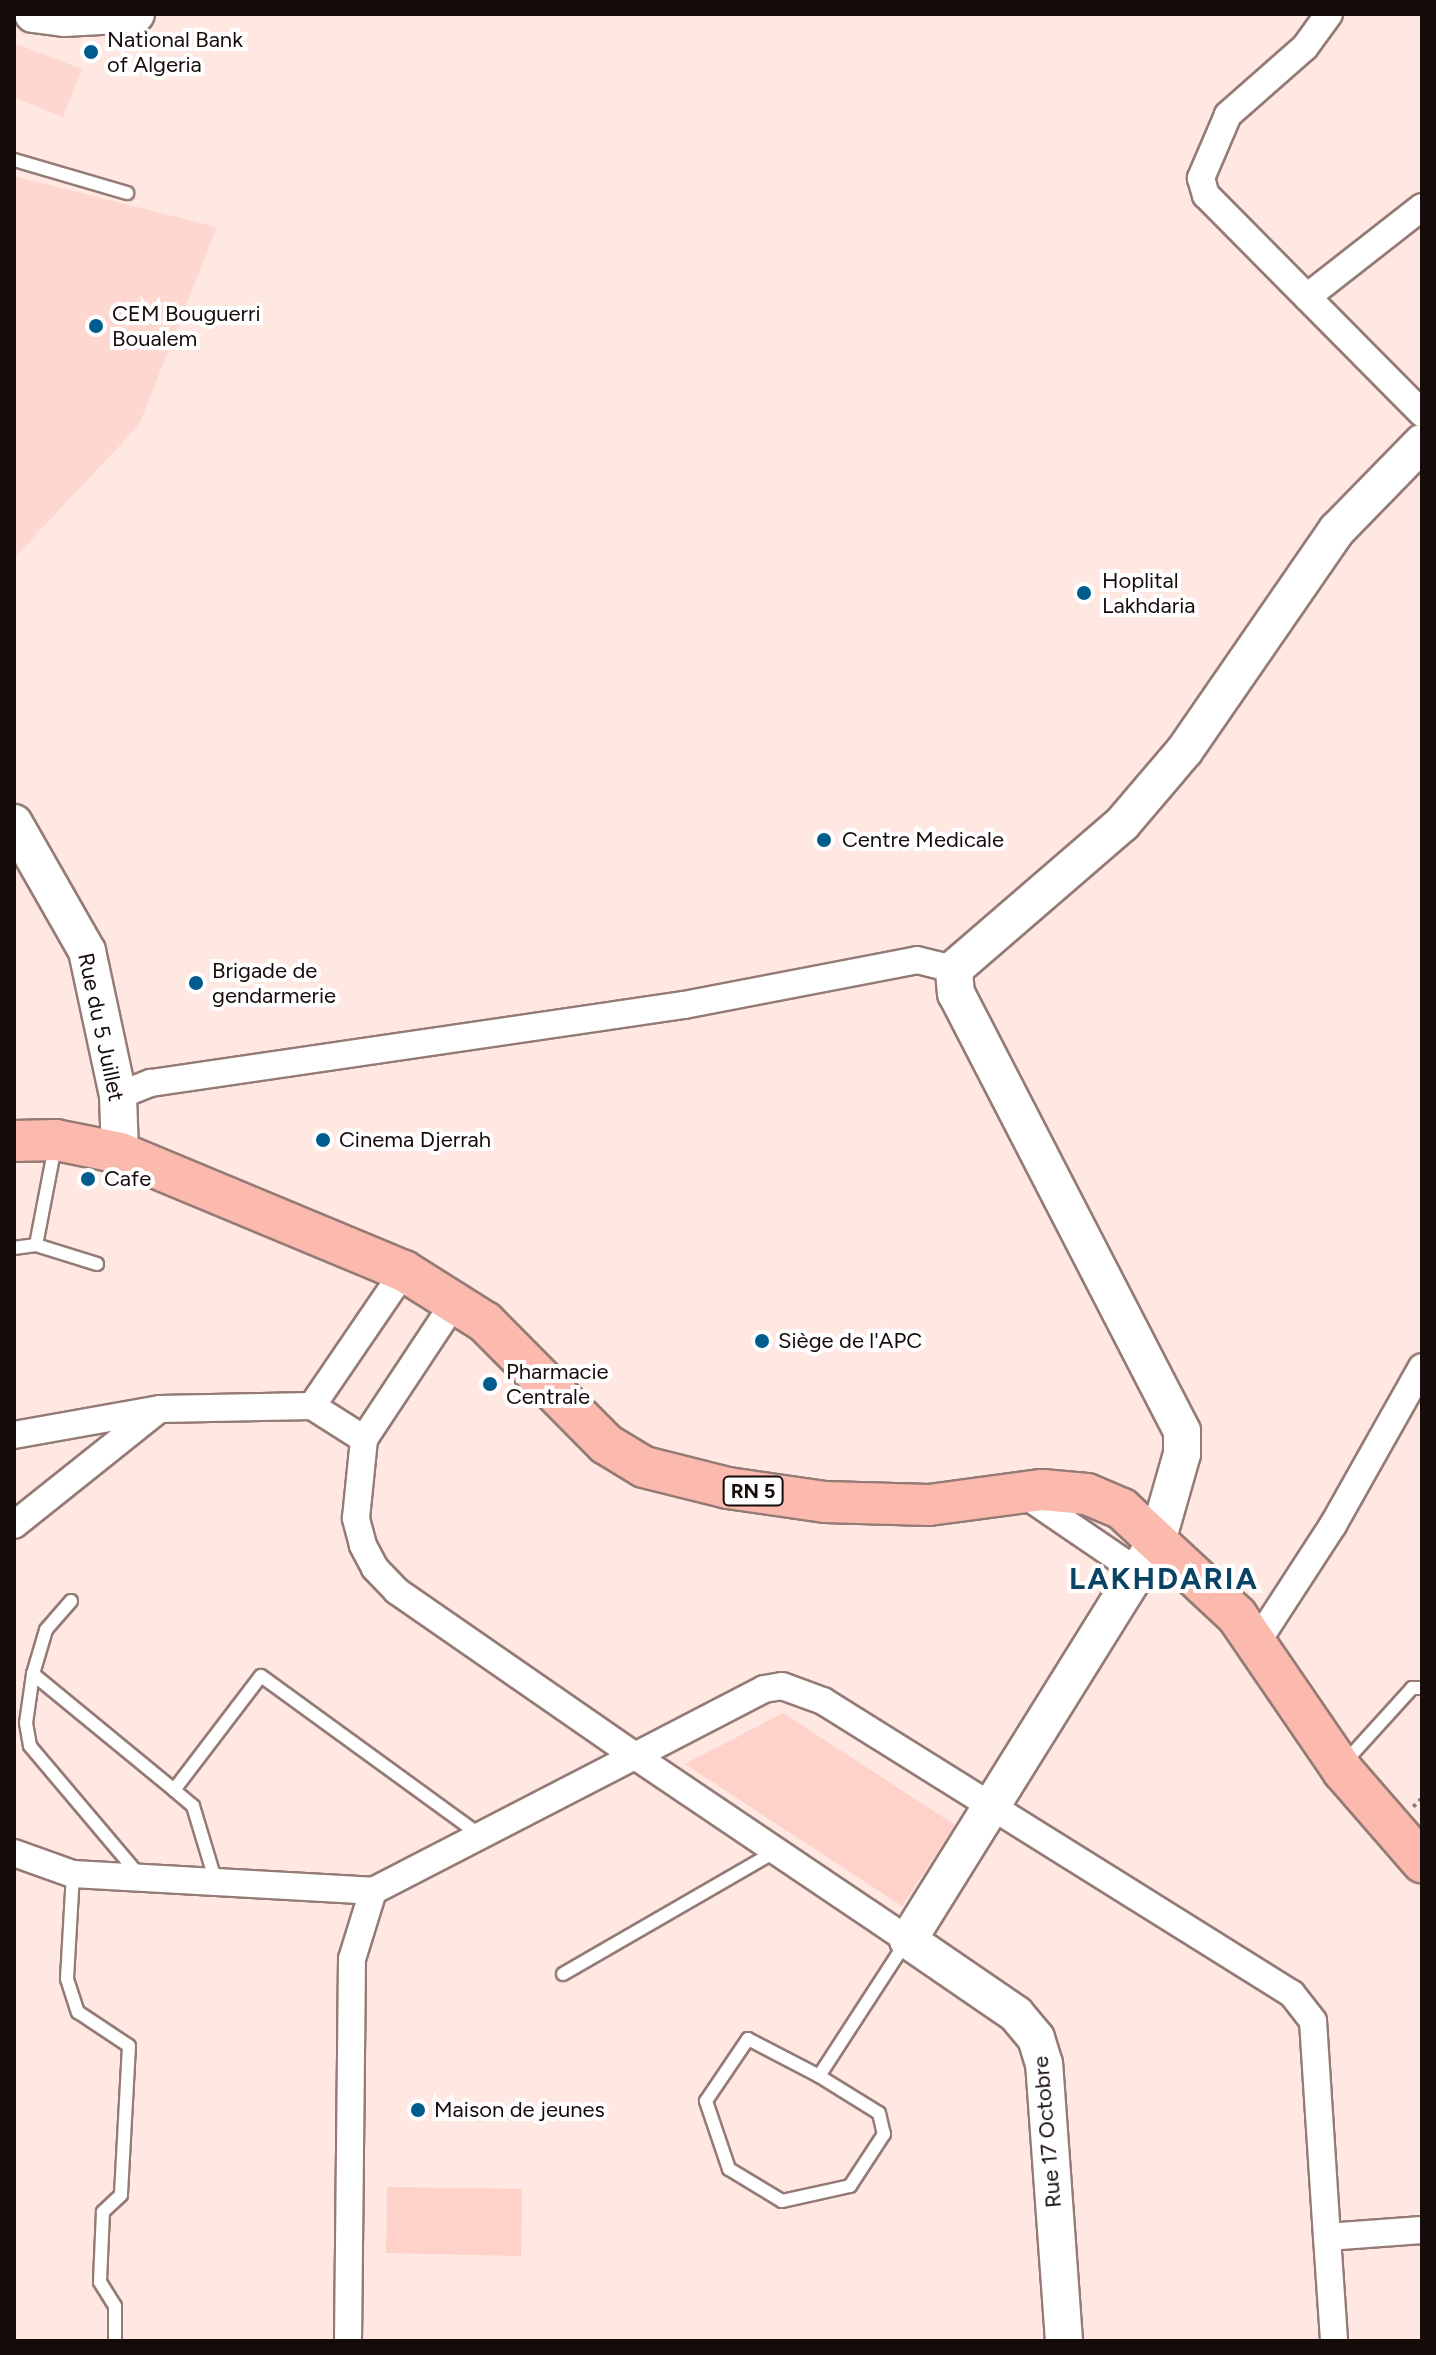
<!DOCTYPE html>
<meta charset="utf-8">
<style>
body{margin:0}
#map{position:relative;width:1436px;height:2355px;overflow:hidden;background:#ffe7e2;font-family:Figtree,sans-serif}
div>[style]{position:absolute}
.built>*{inset:0;background:#fed8d0}
.green>*{inset:0;background:#fed2c9}
.path>*{height:4px;margin-top:-2px;transform-origin:0;background:repeating-linear-gradient(90deg,#92817d 0 4px,transparent 0 8px)}
.roads{filter:drop-shadow(2px 0 #947b75) drop-shadow(-2px 0 #947b75) drop-shadow(0 2px #947b75) drop-shadow(0 -2px #947b75)}
.lane>*{height:12px;margin:-6px;padding:0 6px;transform-origin:6px;border-radius:6px;background:#fff}
.street>*{height:26px;margin:-13px;padding:0 13px;transform-origin:13px;border-radius:13px;background:#fff}
.secondary>*{height:36px;margin:-18px;padding:0 18px;transform-origin:18px;border-radius:18px;background:#fff}
.primary>*{height:40px;margin:-20px;padding:0 20px;transform-origin:20px;border-radius:20px;background:#fbbaad}
.dots>*{width:22px;height:22px;translate:-50% -50%;box-sizing:border-box;border:4px solid #fff;border-radius:50%}
span{translate:-50% -50%;white-space:nowrap;text-align:center;line-height:1.15;-webkit-text-stroke:8px #fff;paint-order:stroke}
.shield-label span{padding:2px 6px;background:#fff;border:2px solid;border-radius:6px;-webkit-text-stroke-width:0}
.shield-label{font-size:20px;color:#150c0a;font-weight:700}
.poi-label{font-size:22px;color:#150c0a}
.left{translate:0 -50%;text-align:left}
.street-label{font-size:22px;color:#150c0a}
.district-label{font-size:30px;color:#0b4365;font-weight:700;letter-spacing:2px}
.frame{position:absolute;inset:0;border:16px solid #150c0a;pointer-events:none}
</style>
<div id="map">
<div class="built">
<i style="clip-path:polygon(14px 43px,82px 69px,63px 117px,14px 98px)"></i>
<i style="clip-path:polygon(14px 176px,217px 227px,139px 425px,14px 558px)"></i>
</div>
<div class="green">
<i style="clip-path:polygon(783px 1713px,955px 1825px,902px 1906px,685px 1764px)"></i>
<i style="clip-path:polygon(387px 2187px,522px 2189px,521px 2256px,386px 2253px)"></i>
</div>
<div class="path">
<i style="left:1413px;top:1807px;width:13px;rotate:-45deg"></i>
</div>
<div class="roads">
<div class="lane">
<i style="left:14px;top:160px;width:118px;rotate:16.3deg"></i>
<i style="left:36px;top:1245px;width:101px;rotate:-79.1deg"></i>
<i style="left:14px;top:1248px;width:22px;rotate:-8deg"></i>
<i style="left:36px;top:1245px;width:64px;rotate:17.3deg"></i>
<i style="left:71px;top:1601px;width:38px;rotate:131deg"></i>
<i style="left:46px;top:1630px;width:46px;rotate:106.5deg"></i>
<i style="left:33px;top:1674px;width:183px;rotate:39.4deg"></i>
<i style="left:174px;top:1790px;width:143px;rotate:-52.7deg"></i>
<i style="left:261px;top:1676px;width:272px;rotate:36deg"></i>
<i style="left:33px;top:1674px;width:49px;rotate:98.1deg"></i>
<i style="left:26px;top:1723px;width:23px;rotate:80deg"></i>
<i style="left:30px;top:1746px;width:169px;rotate:49.8deg"></i>
<i style="left:1345px;top:1762px;width:100px;rotate:-47.8deg"></i>
<i style="left:1412px;top:1688px;width:10px"></i>
<i style="left:174px;top:1790px;width:25px;rotate:40deg"></i>
<i style="left:193px;top:1806px;width:79px;rotate:73.2deg"></i>
<i style="left:73px;top:1874px;width:105px;rotate:93.3deg"></i>
<i style="left:67px;top:1979px;width:35px;rotate:72deg"></i>
<i style="left:78px;top:2012px;width:61px;rotate:33.7deg"></i>
<i style="left:129px;top:2046px;width:149px;rotate:93.1deg"></i>
<i style="left:121px;top:2195px;width:25px;rotate:137deg"></i>
<i style="left:103px;top:2212px;width:70px;rotate:92.5deg"></i>
<i style="left:100px;top:2282px;width:28px;rotate:58deg"></i>
<i style="left:115px;top:2306px;width:35px;rotate:90deg"></i>
<i style="left:563px;top:1974px;width:246px;rotate:-30deg"></i>
<i style="left:819px;top:2076px;width:70px;rotate:31.7deg"></i>
<i style="left:879px;top:2113px;width:22px;rotate:77deg"></i>
<i style="left:884px;top:2134px;width:62px;rotate:123.2deg"></i>
<i style="left:850px;top:2186px;width:70px;rotate:167.6deg"></i>
<i style="left:782px;top:2201px;width:62px;rotate:-148.9deg"></i>
<i style="left:729px;top:2169px;width:72px;rotate:-108.7deg"></i>
<i style="left:706px;top:2101px;width:75px;rotate:-55.9deg"></i>
<i style="left:748px;top:2039px;width:80px;rotate:27.5deg"></i>
<i style="left:819px;top:2076px;width:160px;rotate:-57deg"></i>
</div>
<div class="street">
<i style="left:1329px;top:14px;width:41px;rotate:126deg"></i>
<i style="left:1305px;top:47px;width:103px;rotate:138.6deg"></i>
<i style="left:1228px;top:115px;width:69px;rotate:113.2deg"></i>
<i style="left:1201px;top:178px;width:18px;rotate:74deg"></i>
<i style="left:1206px;top:195px;width:307px;rotate:45.3deg"></i>
<i style="left:1307px;top:297px;width:146px;rotate:-38deg"></i>
<i style="left:118px;top:1096px;width:35px;rotate:-22deg"></i>
<i style="left:151px;top:1083px;width:539px;rotate:-8.33deg"></i>
<i style="left:684px;top:1005px;width:237px;rotate:-10.9deg"></i>
<i style="left:917px;top:960px;width:38px;rotate:14deg"></i>
<i style="left:312px;top:1406px;width:163px;rotate:-55.7deg"></i>
<i style="left:14px;top:1435px;width:148px;rotate:-10.1deg"></i>
<i style="left:160px;top:1409px;width:152px;rotate:-1.1deg"></i>
<i style="left:312px;top:1406px;width:62px;rotate:32.4deg"></i>
<i style="left:1021px;top:1492px;width:140px;rotate:34.3deg"></i>
<i style="left:14px;top:1525px;width:183px;rotate:-38.6deg"></i>
<i style="left:1257px;top:1642px;width:140px;rotate:-57deg"></i>
<i style="left:1333px;top:1525px;width:181px;rotate:-60.6deg"></i>
<i style="left:14px;top:1853px;width:63px;rotate:19.6deg"></i>
<i style="left:73px;top:1874px;width:300px;rotate:3.2deg"></i>
<i style="left:908px;top:1940px;width:329px;rotate:-146deg"></i>
<i style="left:635px;top:1756px;width:145px;rotate:-27.4deg"></i>
<i style="left:764px;top:1689px;width:18px;rotate:-9deg"></i>
<i style="left:782px;top:1686px;width:44px;rotate:20.1deg"></i>
<i style="left:823px;top:1701px;width:553px;rotate:31.99deg"></i>
<i style="left:1292px;top:1994px;width:34px;rotate:52deg"></i>
<i style="left:1313px;top:2021px;width:216px;rotate:86.3deg"></i>
<i style="left:1327px;top:2237px;width:95px;rotate:-4.2deg"></i>
<i style="left:1327px;top:2237px;width:104px;rotate:86.1deg"></i>
<i style="left:348px;top:2341px;width:382px;rotate:-89.4deg"></i>
<i style="left:352px;top:1959px;width:71px;rotate:-72.8deg"></i>
<i style="left:373px;top:1891px;width:295px;rotate:-27.3deg"></i>
<i style="left:635px;top:1756px;width:290px;rotate:-145.3deg"></i>
<i style="left:397px;top:1591px;width:32px;rotate:-134deg"></i>
<i style="left:375px;top:1568px;width:26px;rotate:-118deg"></i>
<i style="left:363px;top:1545px;width:28px;rotate:-105deg"></i>
<i style="left:356px;top:1518px;width:79px;rotate:-84.2deg"></i>
<i style="left:364px;top:1439px;width:167px;rotate:-56.5deg"></i>
</div>
<div class="secondary">
<i style="left:33px;top:14px;width:31px;rotate:7deg"></i>
<i style="left:64px;top:18px;width:72px;rotate:-3.2deg"></i>
<i style="left:14px;top:823px;width:147px;rotate:60.3deg"></i>
<i style="left:87px;top:951px;width:148px;rotate:77.9deg"></i>
<i style="left:118px;top:1096px;width:57px;rotate:88deg"></i>
<i style="left:1064px;top:2341px;width:278px;rotate:-94.1deg"></i>
<i style="left:1044px;top:2064px;width:27px;rotate:-107deg"></i>
<i style="left:1036px;top:2038px;width:31px;rotate:-130deg"></i>
<i style="left:1016px;top:2014px;width:131px;rotate:-145.6deg"></i>
<i style="left:908px;top:1940px;width:473px;rotate:-58.1deg"></i>
<i style="left:1158px;top:1538px;width:87px;rotate:-74.1deg"></i>
<i style="left:1182px;top:1454px;width:23px;rotate:-90deg"></i>
<i style="left:1182px;top:1431px;width:492px;rotate:-117.3deg"></i>
<i style="left:956px;top:994px;width:25px;rotate:-95deg"></i>
<i style="left:954px;top:969px;width:222px;rotate:-40.8deg"></i>
<i style="left:1122px;top:824px;width:97px;rotate:-49.6deg"></i>
<i style="left:1185px;top:750px;width:267px;rotate:-55.4deg"></i>
<i style="left:1337px;top:530px;width:122px;rotate:-45.7deg"></i>
</div>
<div class="primary">
<i style="left:14px;top:1141px;width:42px;rotate:-1.4deg"></i>
<i style="left:56px;top:1140px;width:65px;rotate:11.5deg"></i>
<i style="left:120px;top:1153px;width:308px;rotate:22.6deg"></i>
<i style="left:404px;top:1271px;width:96px;rotate:32.2deg"></i>
<i style="left:485px;top:1322px;width:172px;rotate:45.2deg"></i>
<i style="left:606px;top:1444px;width:44px;rotate:31.2deg"></i>
<i style="left:644px;top:1467px;width:87px;rotate:14deg"></i>
<i style="left:728px;top:1488px;width:98px;rotate:8.2deg"></i>
<i style="left:825px;top:1502px;width:104px;rotate:1.7deg"></i>
<i style="left:929px;top:1505px;width:114px;rotate:-7.6deg"></i>
<i style="left:1042px;top:1490px;width:45px;rotate:5.1deg"></i>
<i style="left:1087px;top:1494px;width:38px;rotate:23deg"></i>
<i style="left:1122px;top:1509px;width:157px;rotate:42.9deg"></i>
<i style="left:1237px;top:1616px;width:188px;rotate:55.6deg"></i>
<i style="left:1343px;top:1771px;width:121px;rotate:49deg"></i>
</div>
</div>
<div class="dots">
<i style="left:91px;top:52px;background:#005c8d"></i>
<i style="left:96px;top:326px;background:#005c8d"></i>
<i style="left:1084px;top:593px;background:#005c8d"></i>
<i style="left:824px;top:840px;background:#005c8d"></i>
<i style="left:196px;top:983px;background:#005c8d"></i>
<i style="left:323px;top:1140px;background:#005c8d"></i>
<i style="left:88px;top:1179px;background:#005c8d"></i>
<i style="left:762px;top:1341px;background:#005c8d"></i>
<i style="left:490px;top:1384px;background:#005c8d"></i>
<i style="left:418px;top:2110px;background:#005c8d"></i>
</div>
<div class="shield-label">
<span style="left:753px;top:1491px">RN 5</span>
</div>
<div class="poi-label">
<span class="left" style="left:107px;top:52px">National Bank<br>of Algeria</span>
<span class="left" style="left:112px;top:326px">CEM Bouguerri<br>Boualem</span>
<span class="left" style="left:1102px;top:593px">Hoplital<br>Lakhdaria</span>
<span class="left" style="left:842px;top:840px">Centre Medicale</span>
<span class="left" style="left:212px;top:983px">Brigade de<br>gendarmerie</span>
<span class="left" style="left:339px;top:1140px">Cinema Djerrah</span>
<span class="left" style="left:104px;top:1179px">Cafe</span>
<span class="left" style="left:778px;top:1341px">Siège de l'APC</span>
<span class="left" style="left:506px;top:1384px">Pharmacie<br>Centrale</span>
<span class="left" style="left:434px;top:2110px">Maison de jeunes</span>
</div>
<div class="street-label">
<span style="left:101px;top:1027px;rotate:78deg">Rue du 5 Juillet</span>
<span style="left:1047px;top:2132px;rotate:-95deg">Rue 17 Octobre</span>
</div>
<div class="district-label">
<span style="left:1164px;top:1579px">LAKHDARIA</span>
</div>
<div class="frame"></div>
</div>
